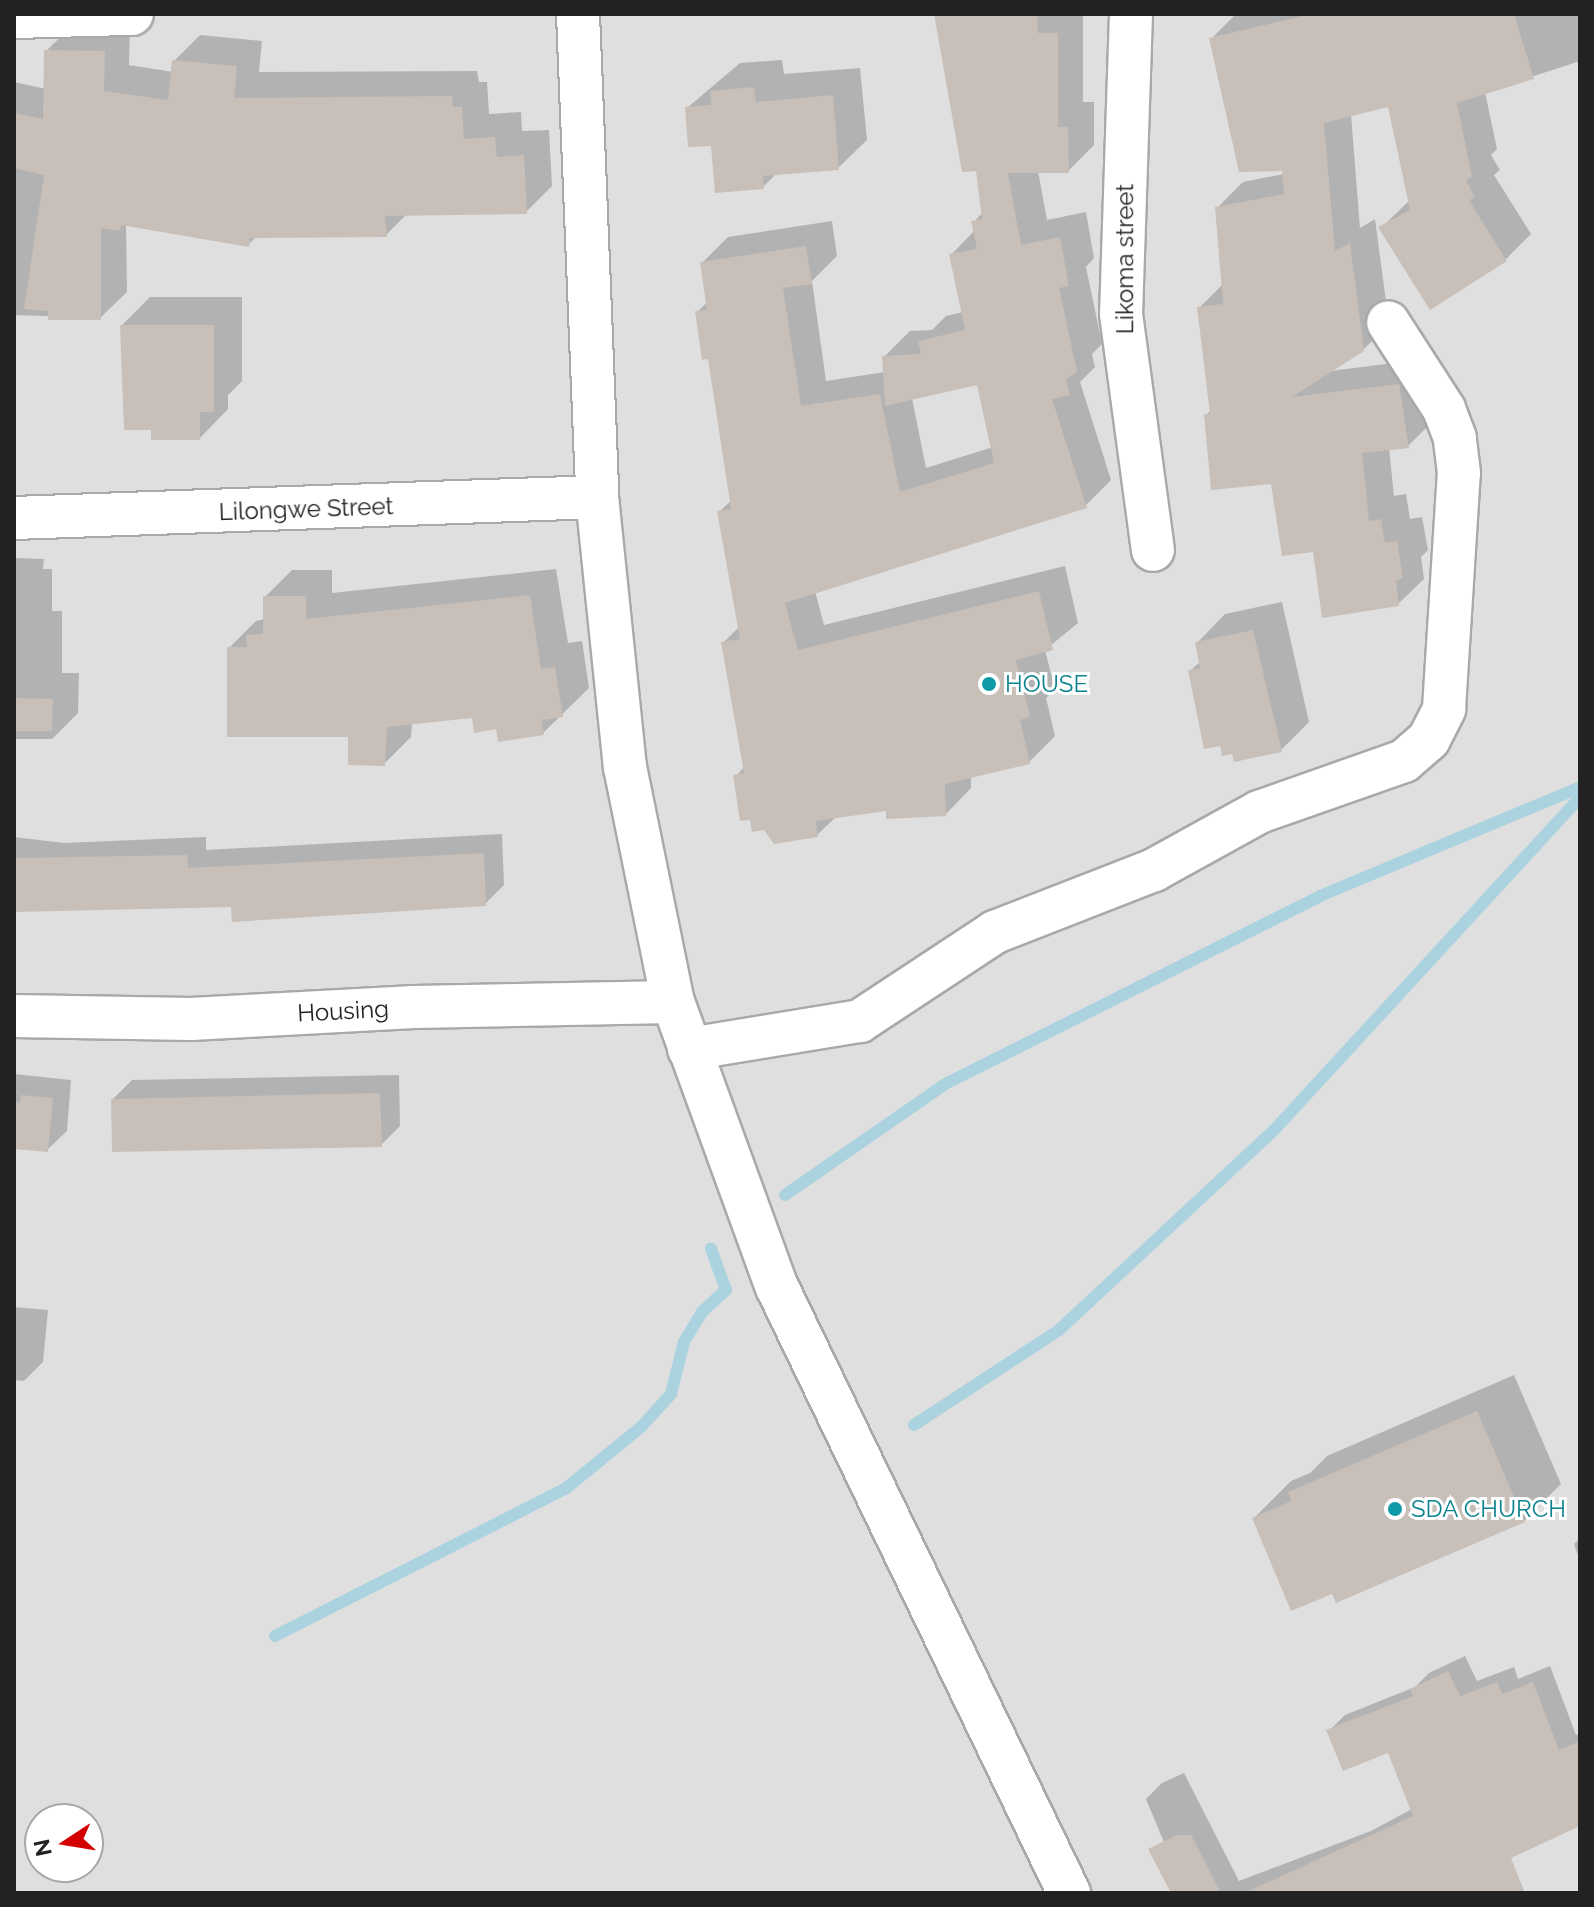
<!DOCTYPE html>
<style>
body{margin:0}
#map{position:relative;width:1594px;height:1907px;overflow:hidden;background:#f2efe9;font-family:Raleway,sans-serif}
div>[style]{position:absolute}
.residential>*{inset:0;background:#e0dfdf}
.shadow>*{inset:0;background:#0003}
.stream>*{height:12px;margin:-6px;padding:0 6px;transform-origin:6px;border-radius:6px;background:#aad3df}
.building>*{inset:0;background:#c7bfb8}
.roads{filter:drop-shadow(2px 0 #a9a9a9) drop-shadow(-2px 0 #a9a9a9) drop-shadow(0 2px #a9a9a9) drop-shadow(0 -2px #a9a9a9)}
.street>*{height:42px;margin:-21px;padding:0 21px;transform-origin:21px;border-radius:21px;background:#fff}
.dots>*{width:22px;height:22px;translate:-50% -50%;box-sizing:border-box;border:4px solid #fff;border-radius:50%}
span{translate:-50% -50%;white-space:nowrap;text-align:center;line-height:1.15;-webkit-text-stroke:6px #fff;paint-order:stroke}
.street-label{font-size:24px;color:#222}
.culture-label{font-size:24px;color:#0d838f}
.left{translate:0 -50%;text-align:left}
.frame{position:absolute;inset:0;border:16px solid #222;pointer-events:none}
.north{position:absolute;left:24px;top:1803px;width:80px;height:80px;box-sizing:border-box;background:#fff;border:2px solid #a7a7a7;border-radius:50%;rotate:258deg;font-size:22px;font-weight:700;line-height:32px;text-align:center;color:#222}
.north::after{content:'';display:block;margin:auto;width:28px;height:36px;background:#d40000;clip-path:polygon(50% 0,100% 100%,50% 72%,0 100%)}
</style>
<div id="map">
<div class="residential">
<i style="clip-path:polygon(evenodd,14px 14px,1580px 14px,1580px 1893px,14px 1893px,14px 14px,40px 1819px,88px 1819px,88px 1867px,40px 1867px,40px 1819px)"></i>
</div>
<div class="shadow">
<i style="clip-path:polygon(evenodd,936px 14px,1083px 14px,1083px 102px,1094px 102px,1094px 145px,1068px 171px,1038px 171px,1047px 220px,1086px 212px,1094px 258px,1086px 267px,1102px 344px,1092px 354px,1095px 367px,1080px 382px,1111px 480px,1085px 506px,815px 591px,824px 625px,1065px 566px,1078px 623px,1045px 650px,1055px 689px,1046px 698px,1055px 736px,1029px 762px,971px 776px,971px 788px,945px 815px,888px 808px,837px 816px,817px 835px,736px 776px,745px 766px,723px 643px,740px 626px,719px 512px,732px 500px,710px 357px,697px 312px,708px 302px,702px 263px,728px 237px,832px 221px,837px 256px,812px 281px,826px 381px,885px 372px,884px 357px,910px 331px,932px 330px,946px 316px,963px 312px,951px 255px,975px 230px,974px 222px,983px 212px,978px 169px,936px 14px,978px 382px,993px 447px,926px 468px,912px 398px,978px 382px)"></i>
<i style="clip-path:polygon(1236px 14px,1580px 14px,1580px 61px,1485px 92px,1497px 149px,1491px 155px,1500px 170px,1494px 175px,1531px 234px,1506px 259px,1381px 228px,1410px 200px,1390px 105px,1351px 114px,1360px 228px,1375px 219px,1389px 324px,1363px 350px,1330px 371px,1425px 359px,1434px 420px,1408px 446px,1389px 448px,1394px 496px,1406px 494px,1410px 519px,1422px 517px,1428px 550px,1421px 557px,1424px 579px,1398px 604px,1314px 549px,1273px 482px,1206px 415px,1211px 410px,1199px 308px,1223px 284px,1217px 208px,1243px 182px,1284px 174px,1211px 39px)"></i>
<i style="clip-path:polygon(73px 25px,130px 26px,129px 65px,173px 72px,174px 61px,200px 35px,262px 41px,259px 72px,477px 71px,479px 82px,487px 82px,489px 114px,521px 112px,522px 131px,549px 130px,552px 186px,526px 212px,408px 213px,386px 235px,257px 236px,248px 245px,126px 224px,127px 292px,100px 318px,14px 315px,14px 82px,46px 89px,46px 51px)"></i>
<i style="clip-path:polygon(782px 60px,784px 74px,860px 68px,867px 140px,838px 168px,777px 173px,763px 187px,713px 144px,687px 108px,740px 63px)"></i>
<i style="clip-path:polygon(150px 297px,242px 297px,242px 381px,228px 395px,228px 409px,200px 438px,122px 325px)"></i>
<i style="clip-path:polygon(14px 558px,44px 559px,43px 569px,52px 569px,52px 611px,62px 611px,62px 673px,79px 673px,78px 713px,52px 739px,14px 739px)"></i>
<i style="clip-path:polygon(556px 569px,568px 643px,582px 641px,589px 688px,543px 733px,498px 727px,474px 716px,412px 723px,411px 737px,384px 764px,229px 648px,256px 621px,265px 619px,265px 597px,292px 570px,332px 570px,332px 593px)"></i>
<i style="clip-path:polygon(1282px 602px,1309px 722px,1281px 750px,1190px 671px,1201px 661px,1197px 643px,1225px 614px)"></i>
<i style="clip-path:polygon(502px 834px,504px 885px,485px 904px,14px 909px,14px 837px,64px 843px,206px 837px,206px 850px)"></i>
<i style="clip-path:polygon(14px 1074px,71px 1080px,67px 1131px,47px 1150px,14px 1146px)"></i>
<i style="clip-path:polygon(399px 1075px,400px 1126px,381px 1145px,113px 1099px,132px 1080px)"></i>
<i style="clip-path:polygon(14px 1307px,48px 1310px,43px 1362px,24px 1381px,14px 1380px)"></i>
<i style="clip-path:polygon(1514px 1375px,1561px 1484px,1524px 1521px,1333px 1591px,1254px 1518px,1291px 1481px,1310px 1473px,1327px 1456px)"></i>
<i style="clip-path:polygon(1580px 1538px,1580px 1561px,1574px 1544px)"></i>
<i style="clip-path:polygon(1465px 1656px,1477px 1681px,1514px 1667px,1518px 1679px,1550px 1666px,1576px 1735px,1580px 1733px,1580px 1825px,1434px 1893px,1185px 1893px,1146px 1799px,1162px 1783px,1184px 1773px,1239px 1881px,1371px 1831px,1412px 1809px,1389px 1750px,1329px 1731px,1345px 1715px,1415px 1687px,1429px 1673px)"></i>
</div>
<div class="stream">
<i style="left:785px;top:1195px;width:197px;rotate:-34.7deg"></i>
<i style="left:947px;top:1083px;width:417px;rotate:-26.6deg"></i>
<i style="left:1320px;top:896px;width:282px;rotate:-22.7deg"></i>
<i style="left:914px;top:1425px;width:173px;rotate:-33.2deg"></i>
<i style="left:1059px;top:1330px;width:296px;rotate:-42.9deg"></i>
<i style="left:1276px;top:1128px;width:449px;rotate:-47.4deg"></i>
<i style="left:275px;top:1636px;width:325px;rotate:-26.9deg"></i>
<i style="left:565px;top:1489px;width:98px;rotate:-39.2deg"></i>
<i style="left:641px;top:1427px;width:45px;rotate:-47.7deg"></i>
<i style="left:671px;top:1394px;width:54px;rotate:-76deg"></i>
<i style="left:684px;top:1342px;width:35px;rotate:-59deg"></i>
<i style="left:702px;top:1312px;width:33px;rotate:-43deg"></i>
<i style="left:726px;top:1290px;width:44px;rotate:-110.1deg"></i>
</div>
<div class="building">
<i style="clip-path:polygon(934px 14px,1037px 14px,1038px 33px,1058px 33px,1058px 127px,1068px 127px,1069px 173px,1008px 173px,1021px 245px,1060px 237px,1069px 286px,1059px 288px,1077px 372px,1066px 379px,1070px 395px,1052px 399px,1087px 508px,785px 603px,798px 650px,1039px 591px,1053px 650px,1016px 660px,1030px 717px,1020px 720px,1030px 764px,945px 784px,946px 816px,886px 819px,886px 811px,816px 821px,818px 837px,774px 844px,764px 830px,752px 832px,750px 820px,740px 821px,733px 775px,744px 773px,721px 642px,740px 639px,717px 511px,731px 509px,708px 359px,702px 360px,695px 311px,707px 310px,700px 262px,806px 246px,812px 284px,783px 288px,801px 406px,880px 394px,900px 492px,994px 463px,977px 385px,885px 406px,882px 356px,921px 354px,918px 341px,965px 330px,949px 254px,977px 249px,971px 221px,982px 219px,976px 171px,962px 172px)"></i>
<i style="clip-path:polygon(1312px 14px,1514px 14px,1534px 79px,1457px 103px,1472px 177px,1466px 180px,1475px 197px,1469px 200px,1507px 261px,1430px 310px,1378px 227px,1410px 210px,1388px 107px,1324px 123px,1335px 251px,1350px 243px,1364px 351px,1292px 397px,1399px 384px,1409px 448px,1362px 453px,1369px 521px,1381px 519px,1385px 543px,1397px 541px,1403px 578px,1396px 581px,1399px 606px,1322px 618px,1313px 552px,1282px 556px,1271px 484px,1211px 490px,1204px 414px,1210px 414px,1197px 307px,1223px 304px,1215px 207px,1284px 194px,1282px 171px,1239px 172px,1209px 38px)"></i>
<i style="clip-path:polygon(44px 50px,105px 51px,104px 91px,168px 100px,172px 60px,237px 66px,234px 98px,452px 96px,453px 107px,462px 107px,464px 139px,495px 137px,497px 157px,524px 155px,527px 214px,385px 216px,387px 237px,250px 238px,249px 247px,121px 225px,120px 231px,101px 228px,101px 320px,48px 320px,48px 311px,24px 309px,44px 175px,14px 168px,14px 113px,43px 119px)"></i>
<i style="clip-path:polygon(754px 87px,756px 102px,833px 95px,839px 170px,763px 176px,764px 189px,715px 193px,711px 146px,688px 147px,685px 107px,711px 105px,710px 91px)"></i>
<i style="clip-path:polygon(120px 325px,214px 325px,214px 412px,200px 412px,200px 440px,151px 440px,151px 430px,124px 430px)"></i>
<i style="clip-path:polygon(530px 595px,541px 669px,555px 667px,563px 717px,542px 720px,544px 735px,498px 742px,496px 729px,474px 733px,472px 718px,387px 727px,385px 766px,348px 765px,348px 737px,227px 737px,227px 647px,247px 647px,246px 635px,263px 634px,263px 596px,306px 596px,306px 619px)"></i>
<i style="clip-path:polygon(1253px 630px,1282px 752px,1234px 762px,1232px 754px,1222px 756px,1220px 746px,1204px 749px,1188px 670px,1200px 668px,1195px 642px)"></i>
<i style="clip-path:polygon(14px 698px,53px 699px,52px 731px,14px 731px)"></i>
<i style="clip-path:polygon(484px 853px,486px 906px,232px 922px,231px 907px,14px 912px,14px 858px,187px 855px,188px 868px)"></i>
<i style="clip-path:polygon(380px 1093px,382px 1147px,112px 1152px,111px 1099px)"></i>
<i style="clip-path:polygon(21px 1095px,53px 1098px,48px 1152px,14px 1149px,14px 1102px,20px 1102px)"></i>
<i style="clip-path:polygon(1477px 1411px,1525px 1522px,1336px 1603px,1332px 1594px,1291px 1611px,1252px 1518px,1291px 1501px,1288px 1492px)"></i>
<i style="clip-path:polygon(1448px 1671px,1460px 1696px,1497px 1682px,1502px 1694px,1533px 1682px,1559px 1750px,1580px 1741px,1580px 1826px,1511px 1858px,1525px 1893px,1244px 1893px,1413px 1816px,1388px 1753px,1343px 1771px,1326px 1730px,1413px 1696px,1410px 1689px)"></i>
<i style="clip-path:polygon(1177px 1835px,1191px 1835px,1221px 1893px,1171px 1893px,1148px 1849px)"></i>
</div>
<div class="roads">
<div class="street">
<i style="left:578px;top:14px;width:483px;rotate:87.7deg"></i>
<i style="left:597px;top:497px;width:271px;rotate:84.1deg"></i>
<i style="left:625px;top:767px;width:240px;rotate:78.5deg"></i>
<i style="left:673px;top:1002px;width:303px;rotate:70deg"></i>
<i style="left:777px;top:1287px;width:673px;rotate:64.27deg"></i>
<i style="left:1131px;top:14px;width:300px;rotate:91.9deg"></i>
<i style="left:1121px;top:314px;width:238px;rotate:82.3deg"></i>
<i style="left:14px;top:17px;width:118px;rotate:-1.5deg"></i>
<i style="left:14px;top:518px;width:583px;rotate:-2.06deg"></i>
<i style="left:14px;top:1016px;width:177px;rotate:1deg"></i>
<i style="left:191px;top:1019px;width:223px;rotate:-3.1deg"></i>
<i style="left:414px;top:1007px;width:259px;rotate:-1.1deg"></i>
<i style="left:689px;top:1049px;width:173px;rotate:-9.3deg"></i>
<i style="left:860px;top:1021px;width:162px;rotate:-33.4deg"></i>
<i style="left:995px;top:932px;width:171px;rotate:-21.3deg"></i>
<i style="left:1154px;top:870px;width:120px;rotate:-28.9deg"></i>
<i style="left:1259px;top:812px;width:154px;rotate:-19.4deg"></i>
<i style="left:1404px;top:761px;width:33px;rotate:-41deg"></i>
<i style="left:1429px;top:739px;width:34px;rotate:-63deg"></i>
<i style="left:1444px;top:709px;width:236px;rotate:-86.4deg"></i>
<i style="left:1459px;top:473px;width:35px;rotate:-97deg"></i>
<i style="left:1455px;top:438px;width:31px;rotate:-111deg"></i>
<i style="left:1444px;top:409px;width:103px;rotate:-122.8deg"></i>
</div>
</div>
<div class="dots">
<i style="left:989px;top:684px;background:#0f9aa8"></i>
<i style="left:1395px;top:1509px;background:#0f9aa8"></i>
</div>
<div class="street-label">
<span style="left:1125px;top:259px;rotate:-90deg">Likoma street</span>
<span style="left:306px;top:509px;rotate:-2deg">Lilongwe Street</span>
<span style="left:343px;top:1011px;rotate:-3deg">Housing</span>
</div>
<div class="culture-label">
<span class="left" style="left:1005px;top:684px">HOUSE</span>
<span class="left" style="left:1411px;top:1509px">SDA CHURCH</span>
</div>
<div class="frame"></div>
<div class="north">N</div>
</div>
